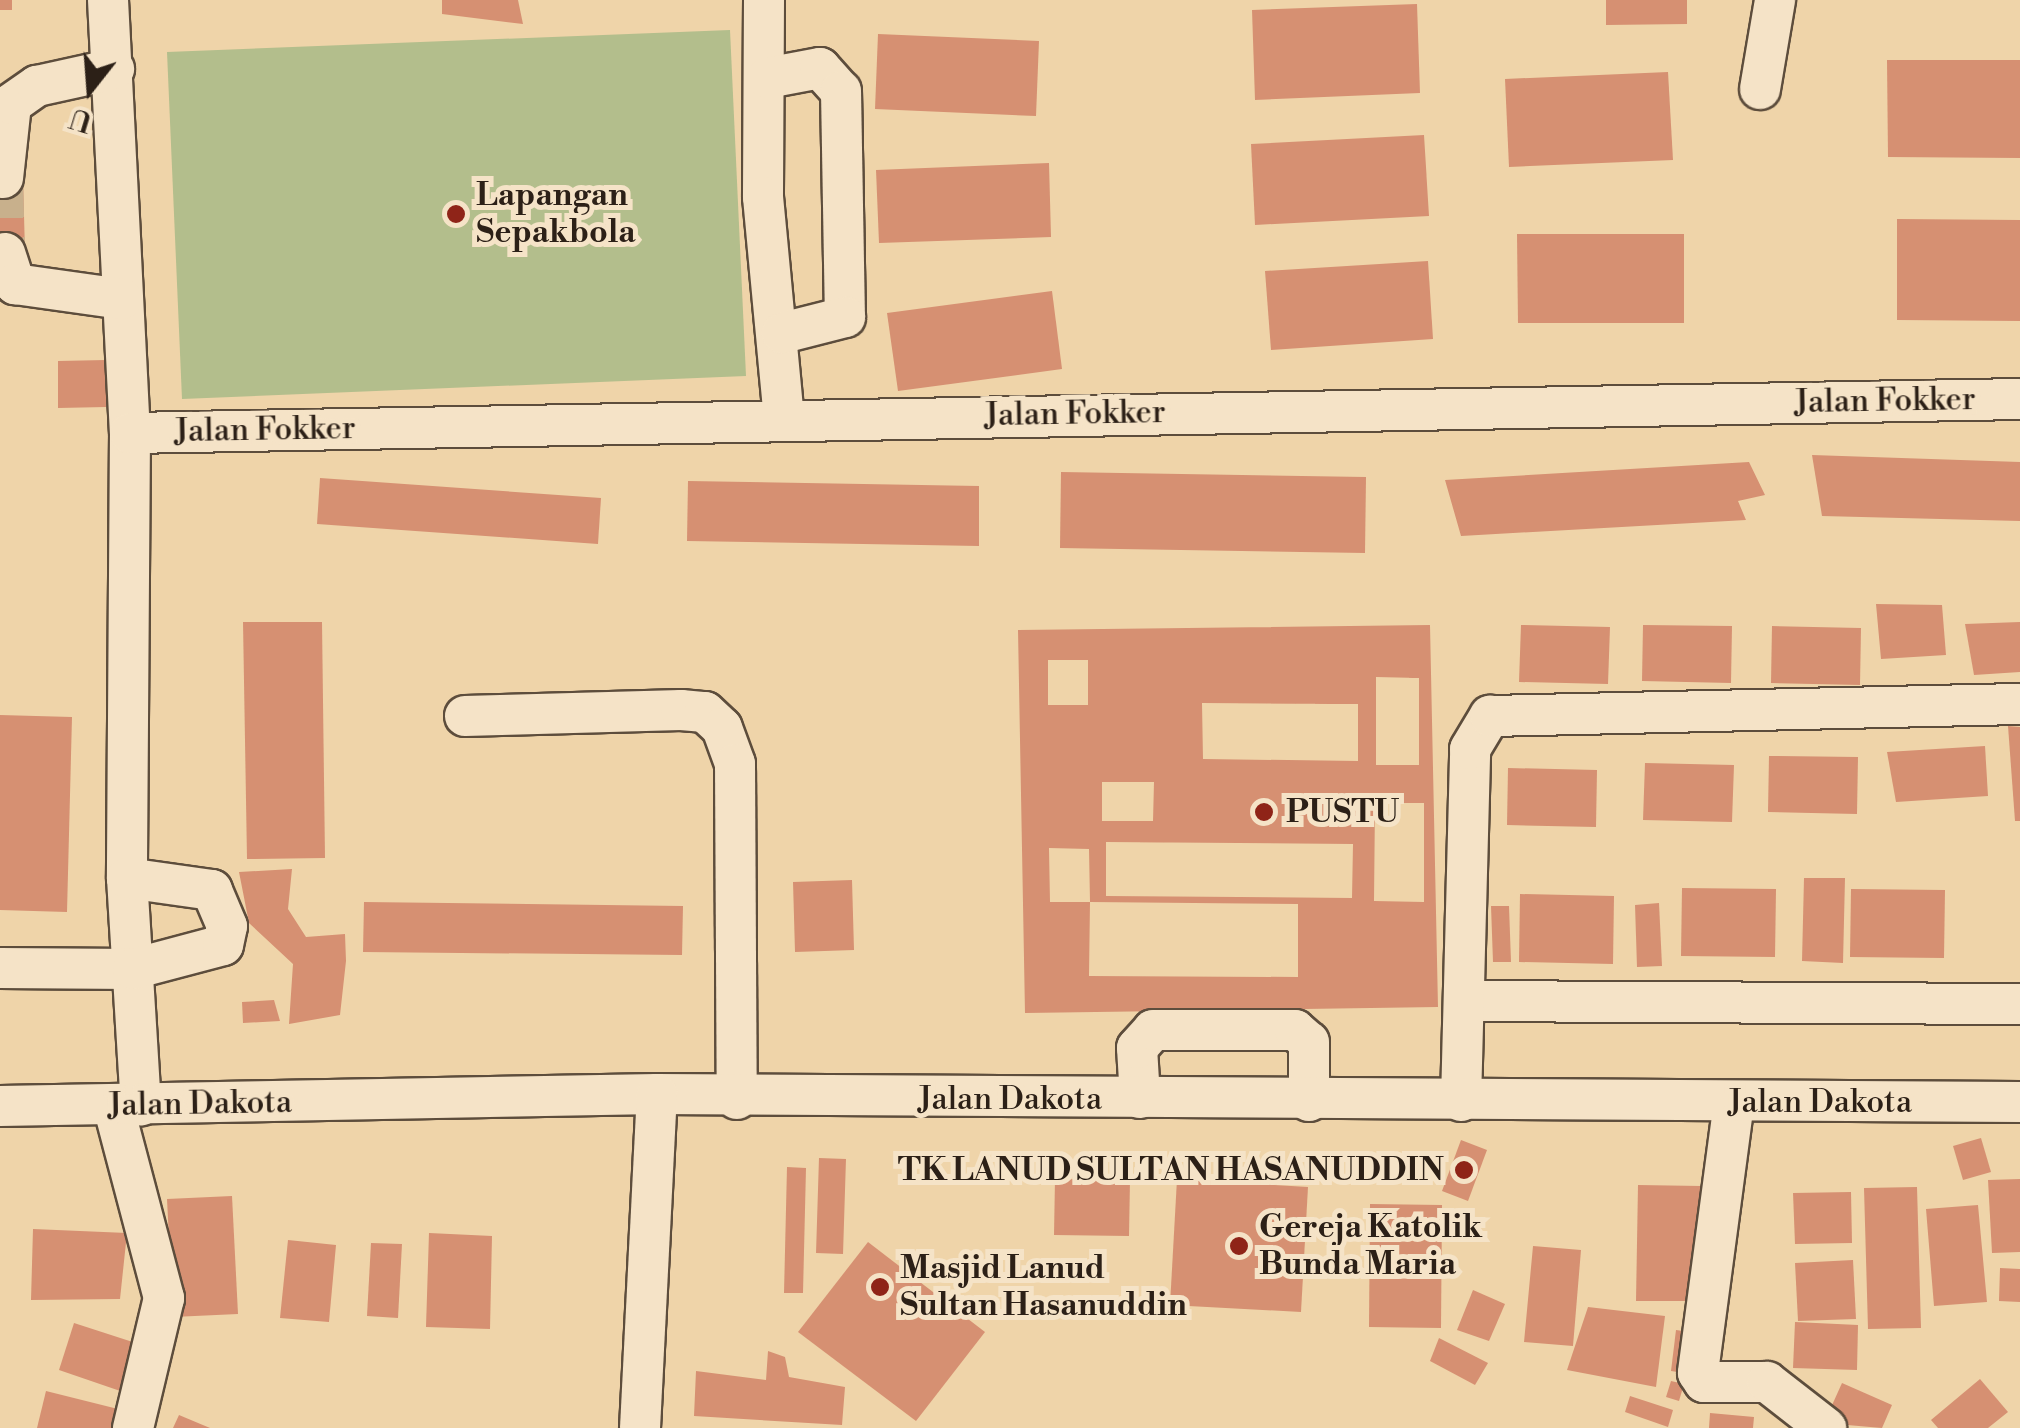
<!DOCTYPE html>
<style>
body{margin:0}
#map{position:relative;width:2020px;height:1428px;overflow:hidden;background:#efd4a9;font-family:"Libre Bodoni",serif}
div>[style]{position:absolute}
.green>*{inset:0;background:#b3be8c}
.building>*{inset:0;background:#d69072}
.minor-tunnel>*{height:40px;margin-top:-20px;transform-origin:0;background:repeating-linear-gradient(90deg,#c8b08c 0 40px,transparent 0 60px)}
.roads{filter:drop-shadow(2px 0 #5d4d3c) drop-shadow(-2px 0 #5d4d3c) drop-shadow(0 2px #5d4d3c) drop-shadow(0 -2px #5d4d3c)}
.minor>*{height:40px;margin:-20px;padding:0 20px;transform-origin:20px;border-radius:20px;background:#f5e3c7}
.dots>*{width:28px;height:28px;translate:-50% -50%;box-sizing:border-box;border:5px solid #f5e3c7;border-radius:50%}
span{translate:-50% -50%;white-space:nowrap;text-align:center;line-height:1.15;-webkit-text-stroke:10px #f5e3c7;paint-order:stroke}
.poi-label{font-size:32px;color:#2c2017;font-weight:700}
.left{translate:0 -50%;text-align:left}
.right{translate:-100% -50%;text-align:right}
.street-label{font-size:32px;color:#2c2017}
.north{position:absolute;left:40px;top:40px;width:100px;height:100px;-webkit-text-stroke:8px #f5e3c7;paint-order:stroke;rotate:197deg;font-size:28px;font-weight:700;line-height:40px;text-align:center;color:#2c2017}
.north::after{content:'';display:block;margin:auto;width:35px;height:45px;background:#2c2017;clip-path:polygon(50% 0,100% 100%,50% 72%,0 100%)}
</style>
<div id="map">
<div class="green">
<i style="clip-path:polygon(730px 30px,746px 376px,182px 399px,167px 52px)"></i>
</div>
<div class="building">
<i style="clip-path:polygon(0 0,12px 0,12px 10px,0 10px)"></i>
<i style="clip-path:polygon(442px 0,518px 0,523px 24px,442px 14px)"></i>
<i style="clip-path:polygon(1606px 0,1687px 0,1687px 24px,1606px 25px)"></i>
<i style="clip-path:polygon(1417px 4px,1420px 93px,1255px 100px,1252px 10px)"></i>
<i style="clip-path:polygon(878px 34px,1039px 41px,1036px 116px,875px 109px)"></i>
<i style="clip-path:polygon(1887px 60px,2020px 60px,2020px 158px,1888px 157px)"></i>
<i style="clip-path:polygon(1668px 72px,1673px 160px,1509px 167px,1505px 79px)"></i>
<i style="clip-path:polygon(1424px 135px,1429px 216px,1255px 225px,1251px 144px)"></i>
<i style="clip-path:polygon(1049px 163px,1051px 237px,879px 243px,876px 170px)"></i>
<i style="clip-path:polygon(0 178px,23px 178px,25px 252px,0 253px)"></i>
<i style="clip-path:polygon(1897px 219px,2020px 220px,2020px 321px,1897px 320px)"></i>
<i style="clip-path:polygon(1517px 234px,1684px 234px,1684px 323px,1518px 323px)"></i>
<i style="clip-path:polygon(1428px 261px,1433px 339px,1271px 350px,1265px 271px)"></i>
<i style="clip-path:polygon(1052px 291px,1062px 369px,898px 391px,887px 313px)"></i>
<i style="clip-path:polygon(106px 360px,106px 407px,58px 408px,58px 361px)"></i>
<i style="clip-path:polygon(1812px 455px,2020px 462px,2020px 521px,1822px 516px)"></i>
<i style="clip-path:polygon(1749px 462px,1765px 495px,1738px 501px,1746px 520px,1461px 536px,1445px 480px)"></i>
<i style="clip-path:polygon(1061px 472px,1366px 477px,1365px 553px,1060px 548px)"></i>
<i style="clip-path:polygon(320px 478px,601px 498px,598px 544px,317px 524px)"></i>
<i style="clip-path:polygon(688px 481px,979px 486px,979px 546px,687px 541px)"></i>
<i style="clip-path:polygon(1876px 604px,1942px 605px,1946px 655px,1881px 659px)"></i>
<i style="clip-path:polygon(243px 622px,322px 622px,325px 858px,247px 859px)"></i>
<i style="clip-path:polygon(2020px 622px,2020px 672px,1974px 675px,1965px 624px)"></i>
<i style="clip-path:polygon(evenodd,1430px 625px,1438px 1007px,1025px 1013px,1018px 630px,1430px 625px,1048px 660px,1088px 660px,1088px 705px,1048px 705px,1048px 660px,1430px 625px,1376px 677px,1419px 678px,1419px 765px,1376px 765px,1376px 677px,1430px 625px,1202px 703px,1358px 704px,1358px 761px,1203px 759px,1202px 703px,1430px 625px,1102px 782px,1154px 782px,1153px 821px,1102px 821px,1102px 782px,1430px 625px,1375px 803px,1424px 803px,1424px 902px,1374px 901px,1375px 803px,1430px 625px,1106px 842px,1353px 844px,1352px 898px,1106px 896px,1106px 842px,1430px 625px,1049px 848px,1089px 849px,1090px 902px,1050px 902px,1049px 848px,1430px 625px,1090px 902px,1298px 904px,1298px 977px,1089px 976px,1090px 902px)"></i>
<i style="clip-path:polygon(1521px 625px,1610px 627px,1608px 684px,1519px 682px)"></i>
<i style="clip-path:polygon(1643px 625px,1732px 626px,1731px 683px,1642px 681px)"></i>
<i style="clip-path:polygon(1772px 626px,1861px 628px,1860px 685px,1771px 683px)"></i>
<i style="clip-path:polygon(0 715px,72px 717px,67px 912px,0 910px)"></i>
<i style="clip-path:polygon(2008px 726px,2020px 727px,2020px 821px,2015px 821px)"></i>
<i style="clip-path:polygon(1985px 746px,1988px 796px,1896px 802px,1887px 752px)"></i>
<i style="clip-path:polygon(1769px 756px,1858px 757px,1857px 814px,1768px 812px)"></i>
<i style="clip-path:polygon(1645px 763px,1734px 765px,1732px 822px,1643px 820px)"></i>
<i style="clip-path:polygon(1508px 768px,1597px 770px,1596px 827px,1507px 825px)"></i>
<i style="clip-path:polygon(292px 869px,288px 909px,306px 937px,345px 934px,346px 961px,340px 1015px,289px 1024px,293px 964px,249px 923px,239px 872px)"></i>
<i style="clip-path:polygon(1804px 878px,1845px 878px,1843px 963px,1802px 961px)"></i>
<i style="clip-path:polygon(852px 880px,854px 950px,795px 952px,793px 882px)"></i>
<i style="clip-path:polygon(1682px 888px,1776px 889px,1775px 957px,1681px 956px)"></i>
<i style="clip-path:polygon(1851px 889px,1945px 890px,1944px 958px,1850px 957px)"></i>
<i style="clip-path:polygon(1520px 894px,1614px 896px,1613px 964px,1519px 962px)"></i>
<i style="clip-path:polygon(364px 902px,683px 906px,682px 955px,363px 952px)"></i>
<i style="clip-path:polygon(1659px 903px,1662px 966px,1637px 967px,1635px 905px)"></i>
<i style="clip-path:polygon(1491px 906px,1509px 906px,1511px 962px,1493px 962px)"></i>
<i style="clip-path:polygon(274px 1000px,280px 1021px,243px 1023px,242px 1002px)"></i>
<i style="clip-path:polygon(1981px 1138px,1991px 1172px,1963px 1180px,1953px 1146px)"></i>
<i style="clip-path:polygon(1461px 1140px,1487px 1150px,1468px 1201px,1442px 1191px)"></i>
<i style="clip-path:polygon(819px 1158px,846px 1159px,843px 1254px,816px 1253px)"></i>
<i style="clip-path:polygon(787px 1167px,806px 1168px,803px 1293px,784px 1293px)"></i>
<i style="clip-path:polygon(1055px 1179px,1130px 1180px,1129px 1236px,1054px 1235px)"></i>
<i style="clip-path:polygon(1177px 1179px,1308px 1187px,1301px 1312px,1170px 1305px)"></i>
<i style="clip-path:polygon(2020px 1179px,2020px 1252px,1992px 1253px,1988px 1180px)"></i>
<i style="clip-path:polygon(1638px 1185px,1701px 1186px,1699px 1301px,1636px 1301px)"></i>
<i style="clip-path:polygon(1917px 1187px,1921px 1328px,1868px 1329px,1864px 1188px)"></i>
<i style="clip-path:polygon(1851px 1192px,1852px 1243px,1795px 1244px,1793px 1193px)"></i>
<i style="clip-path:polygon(232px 1196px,238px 1314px,173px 1317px,167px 1199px)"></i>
<i style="clip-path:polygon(1370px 1204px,1442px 1205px,1441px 1328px,1369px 1327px)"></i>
<i style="clip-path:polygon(1978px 1205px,1987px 1302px,1934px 1306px,1926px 1209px)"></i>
<i style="clip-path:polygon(33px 1229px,127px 1233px,120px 1299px,31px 1300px)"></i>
<i style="clip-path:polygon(429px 1233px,492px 1236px,490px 1329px,426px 1327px)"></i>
<i style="clip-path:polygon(288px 1240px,336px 1245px,329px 1322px,280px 1318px)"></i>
<i style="clip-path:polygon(868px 1242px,985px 1332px,916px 1421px,798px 1332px)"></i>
<i style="clip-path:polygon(371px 1243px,402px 1244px,398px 1318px,367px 1316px)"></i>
<i style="clip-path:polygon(1533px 1246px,1581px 1250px,1573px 1346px,1524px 1342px)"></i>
<i style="clip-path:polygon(1853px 1260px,1856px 1319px,1798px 1321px,1795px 1263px)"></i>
<i style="clip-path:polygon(2000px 1268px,2020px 1269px,2020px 1302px,1999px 1301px)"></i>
<i style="clip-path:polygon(1473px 1290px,1505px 1304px,1489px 1341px,1457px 1330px)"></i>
<i style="clip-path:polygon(1588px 1307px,1665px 1316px,1656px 1387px,1567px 1370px)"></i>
<i style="clip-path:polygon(1795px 1322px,1858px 1325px,1857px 1370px,1793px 1368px)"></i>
<i style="clip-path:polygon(74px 1323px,145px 1346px,129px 1394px,59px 1370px)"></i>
<i style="clip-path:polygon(1676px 1330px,1690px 1332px,1684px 1373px,1671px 1371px)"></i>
<i style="clip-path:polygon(1439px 1338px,1488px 1363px,1475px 1385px,1430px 1361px)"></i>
<i style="clip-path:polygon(768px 1351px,785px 1357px,789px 1377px,845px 1387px,842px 1425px,694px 1416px,696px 1371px,766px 1380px)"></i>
<i style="clip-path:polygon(1980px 1379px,2008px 1412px,1988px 1428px,1938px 1428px,1931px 1420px)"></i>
<i style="clip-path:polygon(1671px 1381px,1684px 1384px,1679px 1401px,1666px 1397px)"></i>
<i style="clip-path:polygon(1842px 1383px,1892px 1405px,1882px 1428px,1824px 1423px)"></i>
<i style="clip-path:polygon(46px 1391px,118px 1409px,113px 1428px,37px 1428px)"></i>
<i style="clip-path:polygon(1630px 1396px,1673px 1410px,1668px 1427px,1625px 1412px)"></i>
<i style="clip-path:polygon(1710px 1413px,1754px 1417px,1753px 1428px,1709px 1428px)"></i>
<i style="clip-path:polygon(179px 1415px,210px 1428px,173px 1428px)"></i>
</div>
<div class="minor-tunnel">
<i style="left:3px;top:178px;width:75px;rotate:88.5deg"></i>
</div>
<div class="roads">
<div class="minor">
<i style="left:108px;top:0;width:434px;rotate:87.1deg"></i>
<i style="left:130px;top:433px;width:445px;rotate:90.4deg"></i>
<i style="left:127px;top:878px;width:228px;rotate:86.5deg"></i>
<i style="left:764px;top:0;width:197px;rotate:90.3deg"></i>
<i style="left:763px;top:197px;width:222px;rotate:84.6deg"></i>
<i style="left:767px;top:78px;width:54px;rotate:-10.7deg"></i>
<i style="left:820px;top:68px;width:31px;rotate:48deg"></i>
<i style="left:841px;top:91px;width:226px;rotate:89deg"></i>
<i style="left:845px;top:317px;width:65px;rotate:165.7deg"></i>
<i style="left:1760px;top:89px;width:90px;rotate:-80.4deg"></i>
<i style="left:3px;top:178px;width:74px;rotate:-83.8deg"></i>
<i style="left:11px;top:104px;width:32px;rotate:-35deg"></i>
<i style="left:37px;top:86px;width:79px;rotate:-12.4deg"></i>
<i style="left:5px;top:253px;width:33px;rotate:72deg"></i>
<i style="left:15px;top:284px;width:108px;rotate:8deg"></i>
<i style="left:130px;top:433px;width:1890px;rotate:-1.03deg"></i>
<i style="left:465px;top:716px;width:216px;rotate:-1.6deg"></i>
<i style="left:681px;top:710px;width:24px;rotate:5deg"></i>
<i style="left:705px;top:712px;width:23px;rotate:43deg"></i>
<i style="left:722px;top:728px;width:38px;rotate:70deg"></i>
<i style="left:735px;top:764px;width:335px;rotate:89.7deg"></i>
<i style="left:0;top:968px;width:133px;rotate:0.4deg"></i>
<i style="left:133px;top:969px;width:93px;rotate:-14.9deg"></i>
<i style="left:223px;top:945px;width:19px;rotate:-78deg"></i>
<i style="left:227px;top:926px;width:39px;rotate:-113deg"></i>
<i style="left:212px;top:890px;width:86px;rotate:-172deg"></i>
<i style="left:1464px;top:1001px;width:556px;rotate:0.31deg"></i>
<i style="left:1140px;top:1098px;width:50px;rotate:-93.4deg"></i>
<i style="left:1137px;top:1048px;width:24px;rotate:-48deg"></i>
<i style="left:1153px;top:1030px;width:142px"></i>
<i style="left:1295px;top:1030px;width:18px;rotate:41deg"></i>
<i style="left:1309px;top:1042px;width:59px;rotate:90deg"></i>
<i style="left:1461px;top:1101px;width:352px;rotate:-88.5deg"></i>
<i style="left:1470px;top:749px;width:39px;rotate:-59deg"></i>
<i style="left:1490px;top:716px;width:530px;rotate:-1.3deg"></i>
<i style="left:1734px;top:1102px;width:273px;rotate:97.6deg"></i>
<i style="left:1698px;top:1373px;width:11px;rotate:56deg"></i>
<i style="left:1704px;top:1382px;width:63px"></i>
<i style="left:1767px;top:1382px;width:75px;rotate:37.9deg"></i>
<i style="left:113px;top:1105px;width:200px;rotate:75.2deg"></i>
<i style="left:164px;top:1298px;width:134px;rotate:103.4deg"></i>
<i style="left:0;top:1106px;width:657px;rotate:-1.05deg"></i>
<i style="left:657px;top:1094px;width:1363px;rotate:0.34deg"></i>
<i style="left:640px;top:1428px;width:334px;rotate:-87.1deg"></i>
</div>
</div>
<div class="dots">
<i style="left:456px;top:214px;background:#8f2418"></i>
<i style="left:1264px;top:812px;background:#8f2418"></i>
<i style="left:1464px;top:1170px;background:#8f2418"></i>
<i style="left:1239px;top:1246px;background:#8f2418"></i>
<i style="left:880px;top:1287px;background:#8f2418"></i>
</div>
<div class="poi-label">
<span class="left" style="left:476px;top:214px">Lapangan<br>Sepakbola</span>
<span class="left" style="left:1286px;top:812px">PUSTU</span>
<span class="right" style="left:1444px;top:1170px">TK LANUD SULTAN HASANUDDIN</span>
<span class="left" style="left:1259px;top:1246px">Gereja Katolik<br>Bunda Maria</span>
<span class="left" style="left:900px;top:1287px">Masjid Lanud<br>Sultan Hasanuddin</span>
</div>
<div class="street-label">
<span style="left:1885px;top:401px;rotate:-1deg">Jalan Fokker</span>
<span style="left:1075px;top:414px;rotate:-1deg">Jalan Fokker</span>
<span style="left:265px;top:430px;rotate:-1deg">Jalan Fokker</span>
<span style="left:1010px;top:1099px">Jalan Dakota</span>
<span style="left:1820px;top:1102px">Jalan Dakota</span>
<span style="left:200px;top:1104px;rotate:-1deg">Jalan Dakota</span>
</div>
<div class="north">U</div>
</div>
